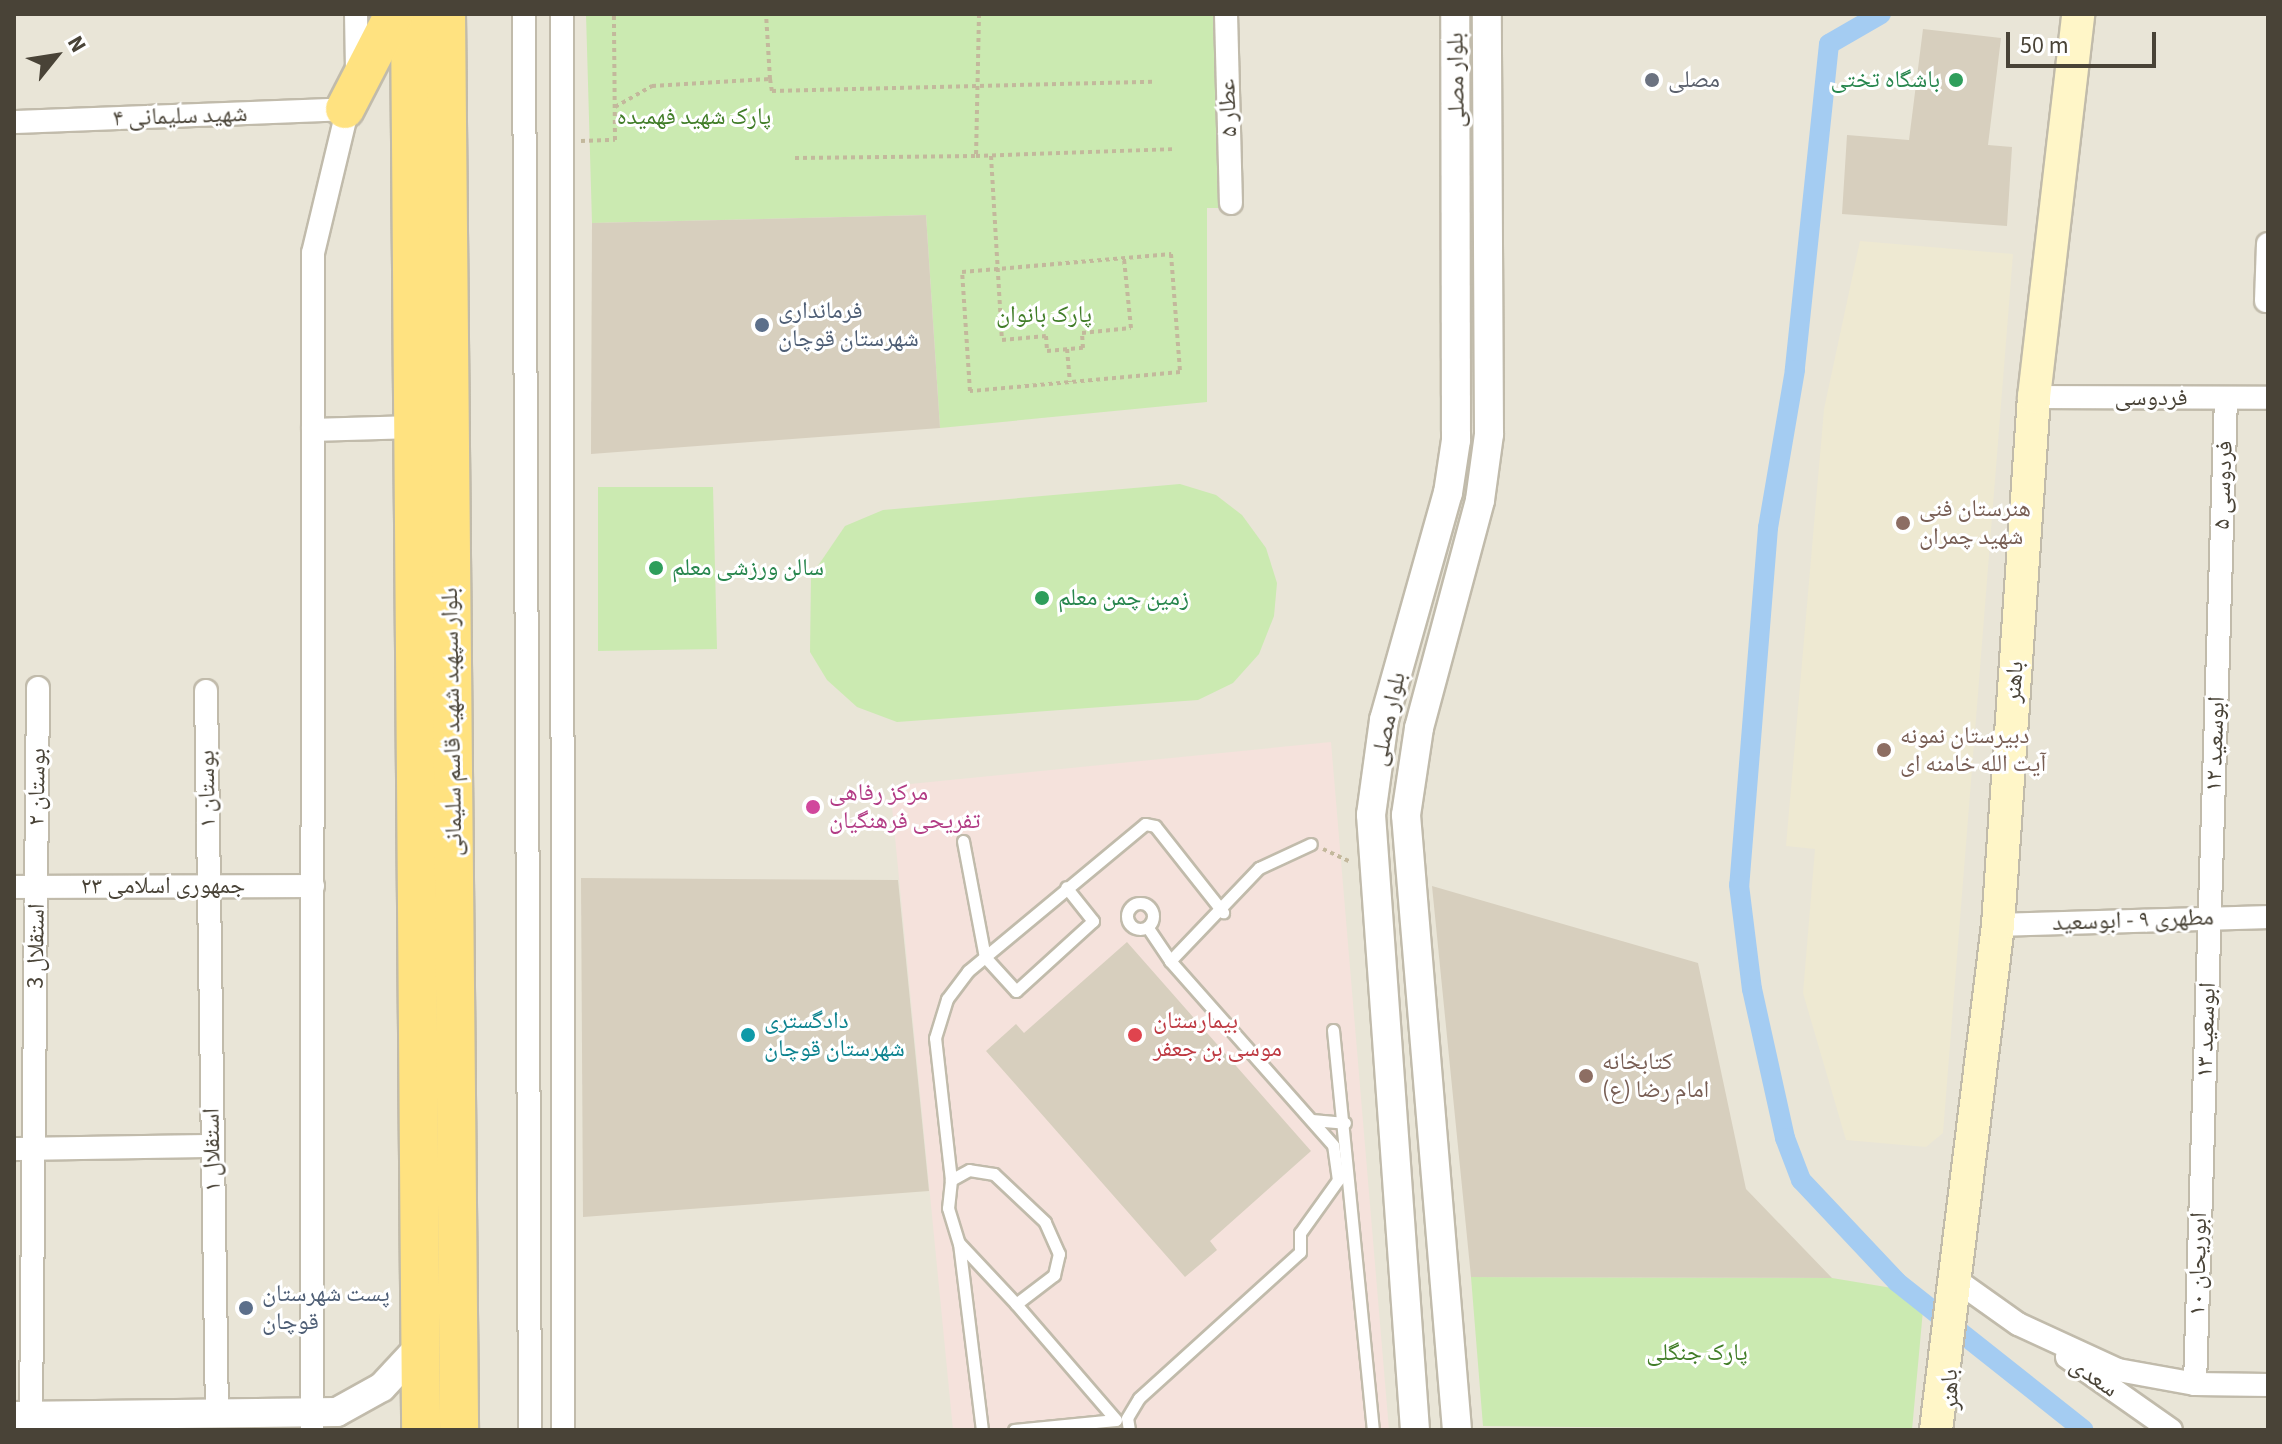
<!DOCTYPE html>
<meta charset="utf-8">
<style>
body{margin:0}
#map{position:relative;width:2282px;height:1444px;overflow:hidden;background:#f5f2e9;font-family:"Source Sans 3","Noto Naskh Arabic",sans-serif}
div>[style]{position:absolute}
.residential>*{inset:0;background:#e9e5d7}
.education>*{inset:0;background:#eee9d2}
.medical>*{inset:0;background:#f5e2dc}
.green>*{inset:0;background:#cbeab1}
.canal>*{height:20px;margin:-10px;padding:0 10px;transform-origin:10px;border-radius:10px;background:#a4ccf2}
.building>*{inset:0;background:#d7cfbe}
.path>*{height:4px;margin-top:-2px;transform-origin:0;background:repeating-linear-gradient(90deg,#c3b89c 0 4px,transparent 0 8px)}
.roads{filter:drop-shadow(2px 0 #c1bbab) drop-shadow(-2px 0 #c1bbab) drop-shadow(0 2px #c1bbab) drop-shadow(0 -2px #c1bbab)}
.service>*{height:11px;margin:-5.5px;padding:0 5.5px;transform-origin:5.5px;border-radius:5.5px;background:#fff}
.service>.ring{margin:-5.5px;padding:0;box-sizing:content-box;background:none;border:11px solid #fff;border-radius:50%}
.minor>*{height:22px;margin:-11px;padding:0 11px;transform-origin:11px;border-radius:11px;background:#fff}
.tertiary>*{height:28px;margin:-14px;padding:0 14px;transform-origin:14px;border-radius:14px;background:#fff}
.secondary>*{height:32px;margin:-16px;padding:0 16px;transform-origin:16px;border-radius:16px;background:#fff6c8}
.trunk>*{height:38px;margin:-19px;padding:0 19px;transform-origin:19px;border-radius:19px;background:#ffe280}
.dots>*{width:22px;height:22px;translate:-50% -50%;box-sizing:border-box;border:4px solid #fff;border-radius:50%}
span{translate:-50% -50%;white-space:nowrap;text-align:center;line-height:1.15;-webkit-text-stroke:6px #fff;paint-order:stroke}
.street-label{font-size:24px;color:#494337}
.worship-label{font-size:24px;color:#5b616d}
.left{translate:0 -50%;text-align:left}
.leisure-label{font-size:24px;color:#27864d}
.right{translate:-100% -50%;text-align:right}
.park-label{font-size:24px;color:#417d28}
.service-label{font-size:24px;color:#4e5e75}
.education-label{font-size:24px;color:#785e54}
.hotel-label{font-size:24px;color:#b23c85}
.culture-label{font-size:24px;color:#0d838f}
.health-label{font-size:24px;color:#be3a42}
.frame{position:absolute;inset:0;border:16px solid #494337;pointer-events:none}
.north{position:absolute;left:16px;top:16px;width:80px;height:80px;-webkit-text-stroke:6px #fff;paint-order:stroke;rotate:60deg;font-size:22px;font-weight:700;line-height:32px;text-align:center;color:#494337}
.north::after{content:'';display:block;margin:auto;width:28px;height:36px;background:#494337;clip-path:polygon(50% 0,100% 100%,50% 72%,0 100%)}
.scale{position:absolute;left:2006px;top:32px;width:150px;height:36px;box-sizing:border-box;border:4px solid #494337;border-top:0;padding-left:10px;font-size:24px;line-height:28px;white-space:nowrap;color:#494337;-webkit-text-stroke:6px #fff;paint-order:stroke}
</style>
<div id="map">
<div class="residential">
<i style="clip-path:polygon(14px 14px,2268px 14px,2268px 1430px,14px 1430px)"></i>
</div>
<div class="education">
<i style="clip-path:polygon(1860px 241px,2013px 254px,1943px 1133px,1926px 1147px,1846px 1140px,1803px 993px,1815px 849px,1786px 846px,1824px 409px)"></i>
</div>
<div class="medical">
<i style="clip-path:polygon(1331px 742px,1389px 1430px,953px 1430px,890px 786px)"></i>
</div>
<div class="green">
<i style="clip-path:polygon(586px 14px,1218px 14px,1223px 208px,1207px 208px,1207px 402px,940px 428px,926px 215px,592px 223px)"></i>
<i style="clip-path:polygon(1180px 484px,1216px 495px,1242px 515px,1266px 548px,1277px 583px,1274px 616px,1259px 654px,1233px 683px,1198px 700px,897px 722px,857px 707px,827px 680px,810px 652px,811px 576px,845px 526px,883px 510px)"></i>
<i style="clip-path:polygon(598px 487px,713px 487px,717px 649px,598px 651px)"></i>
<i style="clip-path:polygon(1471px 1277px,1832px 1278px,1892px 1288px,1923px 1310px,1912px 1430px,1483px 1426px)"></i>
</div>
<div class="canal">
<i style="left:1881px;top:14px;width:60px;rotate:150deg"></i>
<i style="left:1829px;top:44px;width:328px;rotate:96deg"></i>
<i style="left:1795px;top:370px;width:160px;rotate:99.7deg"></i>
<i style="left:1768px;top:528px;width:358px;rotate:94.6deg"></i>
<i style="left:1739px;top:885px;width:105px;rotate:82.9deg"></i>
<i style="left:1752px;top:989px;width:153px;rotate:77.5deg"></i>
<i style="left:1785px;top:1138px;width:45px;rotate:69.1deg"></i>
<i style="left:1801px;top:1180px;width:140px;rotate:46.7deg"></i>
<i style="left:1897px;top:1282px;width:238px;rotate:38.4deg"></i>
</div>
<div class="building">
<i style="clip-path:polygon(1923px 29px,2001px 38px,1988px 145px,2012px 147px,2007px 226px,1842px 214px,1847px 135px,1909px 140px)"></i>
<i style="clip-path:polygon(926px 215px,940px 428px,591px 454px,592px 223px)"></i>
<i style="clip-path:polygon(581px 878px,898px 880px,929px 1191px,583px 1217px)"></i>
<i style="clip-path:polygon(1432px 886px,1698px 963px,1746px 1189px,1832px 1278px,1471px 1277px)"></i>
<i style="clip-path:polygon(1127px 942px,1311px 1151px,1210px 1241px,1217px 1250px,1185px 1277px,986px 1051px,1016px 1024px,1024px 1033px)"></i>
</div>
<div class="path">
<i style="left:979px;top:14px;width:142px;rotate:91.2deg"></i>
<i style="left:976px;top:156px;width:197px;rotate:-2deg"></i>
<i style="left:770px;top:79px;width:12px;rotate:81deg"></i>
<i style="left:772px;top:91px;width:381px;rotate:-1.4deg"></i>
<i style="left:615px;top:107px;width:43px;rotate:-29.6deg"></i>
<i style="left:652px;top:86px;width:118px;rotate:-3.4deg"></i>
<i style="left:770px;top:79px;width:65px;rotate:-93.5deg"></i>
<i style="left:581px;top:141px;width:34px;rotate:-2deg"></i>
<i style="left:615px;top:140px;width:126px;rotate:-90.5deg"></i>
<i style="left:991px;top:156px;width:184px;rotate:86.6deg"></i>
<i style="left:1002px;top:340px;width:44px;rotate:-5.2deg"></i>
<i style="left:1046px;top:336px;width:15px;rotate:86deg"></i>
<i style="left:1047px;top:351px;width:36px;rotate:-5deg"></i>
<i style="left:1083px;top:348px;width:15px;rotate:-94deg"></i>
<i style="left:1082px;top:333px;width:49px;rotate:-5.8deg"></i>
<i style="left:1131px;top:328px;width:69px;rotate:-95.8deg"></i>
<i style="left:795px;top:158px;width:181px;rotate:-0.6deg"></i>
<i style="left:1171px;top:254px;width:118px;rotate:85.6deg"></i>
<i style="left:1180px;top:372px;width:211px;rotate:174.8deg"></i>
<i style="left:970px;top:391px;width:119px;rotate:-93.8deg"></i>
<i style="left:962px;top:272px;width:210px;rotate:-4.9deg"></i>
<i style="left:1067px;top:349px;width:33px;rotate:85deg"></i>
<i style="left:1323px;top:849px;width:31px;rotate:25deg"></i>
</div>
<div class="roads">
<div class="service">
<i style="left:963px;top:841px;width:118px;rotate:79.3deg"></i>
<i style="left:985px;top:957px;width:46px;rotate:47.6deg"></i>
<i style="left:1016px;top:991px;width:104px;rotate:-42.3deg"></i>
<i style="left:1093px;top:921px;width:43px;rotate:-128.5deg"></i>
<i class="ring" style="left:1127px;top:903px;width:15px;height:15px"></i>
<i style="left:1148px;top:928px;width:40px;rotate:56deg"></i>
<i style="left:1333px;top:1030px;width:402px;rotate:84.3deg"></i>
<i style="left:1312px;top:1120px;width:33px;rotate:5deg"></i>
<i style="left:951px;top:1180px;width:143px;rotate:-96.4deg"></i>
<i style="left:935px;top:1038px;width:41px;rotate:-72.9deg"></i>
<i style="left:947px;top:999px;width:35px;rotate:-53deg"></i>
<i style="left:968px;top:971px;width:230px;rotate:-39.7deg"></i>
<i style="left:1145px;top:824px;width:10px;rotate:11deg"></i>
<i style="left:1155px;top:826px;width:110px;rotate:51.7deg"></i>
<i style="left:959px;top:1243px;width:83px;rotate:46.9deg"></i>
<i style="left:1016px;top:1304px;width:48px;rotate:-37.3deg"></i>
<i style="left:1054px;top:1275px;width:22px;rotate:-77deg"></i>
<i style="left:1059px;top:1254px;width:35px;rotate:-114deg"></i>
<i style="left:1045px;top:1222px;width:70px;rotate:-136.7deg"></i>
<i style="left:994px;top:1174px;width:25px;rotate:-171deg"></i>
<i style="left:969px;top:1170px;width:21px;rotate:151deg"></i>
<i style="left:951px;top:1180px;width:28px;rotate:96deg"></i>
<i style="left:948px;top:1208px;width:37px;rotate:73deg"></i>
<i style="left:959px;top:1243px;width:188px;rotate:83deg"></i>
<i style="left:1016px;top:1304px;width:153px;rotate:49.2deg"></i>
<i style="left:1014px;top:1430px;width:102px;rotate:-5.6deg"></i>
<i style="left:1129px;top:1430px;width:12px;rotate:-99deg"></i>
<i style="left:1127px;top:1418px;width:23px;rotate:-59deg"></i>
<i style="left:1139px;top:1398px;width:217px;rotate:-42.2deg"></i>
<i style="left:1300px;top:1252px;width:19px;rotate:-90deg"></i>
<i style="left:1300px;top:1233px;width:65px;rotate:-54.4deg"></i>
<i style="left:1338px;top:1180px;width:35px;rotate:-98deg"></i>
<i style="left:1333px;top:1145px;width:246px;rotate:-131.5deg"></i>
<i style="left:1170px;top:961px;width:129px;rotate:-46.3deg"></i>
<i style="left:1259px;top:868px;width:57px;rotate:-24.8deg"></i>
</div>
<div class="minor">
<i style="left:524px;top:14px;width:1416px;rotate:89.76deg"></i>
<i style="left:562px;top:14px;width:1416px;rotate:89.96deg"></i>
<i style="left:1226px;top:14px;width:189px;rotate:88.5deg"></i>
<i style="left:14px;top:122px;width:331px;rotate:-2.2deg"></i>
<i style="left:2266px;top:301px;width:57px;rotate:-88deg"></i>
<i style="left:2034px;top:397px;width:234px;rotate:0.2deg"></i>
<i style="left:313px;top:430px;width:100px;rotate:-1.7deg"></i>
<i style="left:206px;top:691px;width:722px;rotate:89.13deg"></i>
<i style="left:14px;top:887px;width:299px;rotate:-0.2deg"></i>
<i style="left:1998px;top:925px;width:270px;rotate:-1.7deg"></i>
<i style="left:14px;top:1149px;width:197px;rotate:-0.9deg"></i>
<i style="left:1956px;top:1280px;width:76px;rotate:35.4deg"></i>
<i style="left:2018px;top:1324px;width:110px;rotate:24.7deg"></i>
<i style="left:2118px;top:1370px;width:78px;rotate:10.3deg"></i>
<i style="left:2195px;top:1384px;width:73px;rotate:0.8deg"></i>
<i style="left:2067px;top:1357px;width:127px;rotate:35.1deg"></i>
<i style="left:2195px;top:1384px;width:986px;rotate:-88.2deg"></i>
<i style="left:31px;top:1415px;width:727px;rotate:-89.45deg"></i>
<i style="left:312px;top:1430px;width:1177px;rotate:-89.95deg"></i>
<i style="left:313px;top:253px;width:188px;rotate:-76.5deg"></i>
<i style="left:357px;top:70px;width:56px;rotate:-91deg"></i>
</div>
<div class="tertiary">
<i style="left:14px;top:1416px;width:323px;rotate:-0.7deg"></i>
<i style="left:337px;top:1412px;width:51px;rotate:-29.1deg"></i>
<i style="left:382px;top:1387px;width:57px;rotate:-47.1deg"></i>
<i style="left:1415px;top:1430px;width:617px;rotate:-94.09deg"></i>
<i style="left:1371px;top:815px;width:96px;rotate:-82.2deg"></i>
<i style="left:1384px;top:720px;width:236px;rotate:-74.3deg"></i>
<i style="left:1448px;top:493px;width:54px;rotate:-81.4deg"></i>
<i style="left:1456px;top:440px;width:426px;rotate:-90.1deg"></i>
<i style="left:1457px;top:1430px;width:617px;rotate:-94.74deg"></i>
<i style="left:1406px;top:815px;width:88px;rotate:-81.5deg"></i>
<i style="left:1419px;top:728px;width:236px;rotate:-75deg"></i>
<i style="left:1480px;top:500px;width:67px;rotate:-82.2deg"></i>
<i style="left:1489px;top:434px;width:420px;rotate:-90.3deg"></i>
</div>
<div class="secondary">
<i style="left:1936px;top:1430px;width:509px;rotate:-83deg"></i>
<i style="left:1998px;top:925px;width:529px;rotate:-86.1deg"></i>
<i style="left:2034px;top:397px;width:386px;rotate:-83.4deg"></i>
</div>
<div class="trunk">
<i style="left:410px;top:14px;width:1416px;rotate:89.55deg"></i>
<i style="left:446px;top:14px;width:1416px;rotate:89.47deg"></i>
<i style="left:345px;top:109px;width:107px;rotate:-62.7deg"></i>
</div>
</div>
<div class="dots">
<i style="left:1652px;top:80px;background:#6b7280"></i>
<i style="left:1956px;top:80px;background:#2e9e5b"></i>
<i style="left:762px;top:325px;background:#5c6f8a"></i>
<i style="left:1903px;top:523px;background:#8d6e63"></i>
<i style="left:656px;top:568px;background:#2e9e5b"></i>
<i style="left:1042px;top:598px;background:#2e9e5b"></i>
<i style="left:1884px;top:750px;background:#8d6e63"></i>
<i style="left:813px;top:807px;background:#d1479c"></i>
<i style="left:748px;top:1035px;background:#0f9aa8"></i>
<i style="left:1135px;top:1035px;background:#e0444e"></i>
<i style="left:1586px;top:1076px;background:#8d6e63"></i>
<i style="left:246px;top:1308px;background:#5c6f8a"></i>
</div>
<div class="street-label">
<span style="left:1456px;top:80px;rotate:-91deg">بلوار مصلی</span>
<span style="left:1228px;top:108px;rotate:-92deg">عطار ۵</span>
<span style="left:180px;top:116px;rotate:-2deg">شهید سلیمانی ۴</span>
<span style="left:2151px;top:398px">فردوسی</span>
<span style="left:2223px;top:485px;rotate:-88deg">فردوسی ۵</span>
<span style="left:2014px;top:682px;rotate:-86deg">باهنر</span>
<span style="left:1388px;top:719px;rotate:-78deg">بلوار مصلی</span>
<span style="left:452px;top:722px;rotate:-91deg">بلوار سپهبد شهید قاسم سلیمانی</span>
<span style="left:2215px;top:744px;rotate:-88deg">ابوسعید ۱۲</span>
<span style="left:37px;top:787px;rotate:-89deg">بوستان ۲</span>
<span style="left:207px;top:789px;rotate:-91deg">بوستان ۱</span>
<span style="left:163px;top:886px">جمهوری اسلامی ۲۳</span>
<span style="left:2133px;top:920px;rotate:-2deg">مطهری ۹ - ابوسعید</span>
<span style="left:36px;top:946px;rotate:-89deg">استقلال 3</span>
<span style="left:2206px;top:1030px;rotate:-88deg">ابوسعید ۱۳</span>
<span style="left:212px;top:1150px;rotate:-91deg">استقلال ۱</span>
<span style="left:2198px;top:1264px;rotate:-89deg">ابوریحان ۱۰</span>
<span style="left:2094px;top:1377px;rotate:35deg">سعدی</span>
<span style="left:1950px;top:1390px;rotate:-92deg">باهنر</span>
</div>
<div class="worship-label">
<span class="left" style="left:1668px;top:80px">مصلی</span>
</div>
<div class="leisure-label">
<span class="right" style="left:1940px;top:80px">باشگاه تختی</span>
<span class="left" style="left:672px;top:568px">سالن ورزشی معلم</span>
<span class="left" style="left:1058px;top:598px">زمین چمن معلم</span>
</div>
<div class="park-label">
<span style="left:694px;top:117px">پارک شهید فهمیده</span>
<span style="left:1044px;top:315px">پارک بانوان</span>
<span style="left:1697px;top:1353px">پارک جنگلی</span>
</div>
<div class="service-label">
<span class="left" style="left:778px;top:325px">فرمانداری<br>شهرستان قوچان</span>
<span class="left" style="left:262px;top:1308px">پست شهرستان<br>قوچان</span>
</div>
<div class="education-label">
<span class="left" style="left:1919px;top:523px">هنرستان فنی<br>شهید چمران</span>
<span class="left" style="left:1900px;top:750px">دبیرستان نمونه<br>آیت الله خامنه ای</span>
<span class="left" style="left:1602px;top:1076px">کتابخانه<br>امام رضا (ع)</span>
</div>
<div class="hotel-label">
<span class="left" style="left:829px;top:807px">مرکز رفاهی<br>تفریحی فرهنگیان</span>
</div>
<div class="culture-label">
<span class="left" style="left:764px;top:1035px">دادگستری<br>شهرستان قوچان</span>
</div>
<div class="health-label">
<span class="left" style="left:1153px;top:1035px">بیمارستان<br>موسی بن جعفر</span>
</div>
<div class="frame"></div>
<div class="north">N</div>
<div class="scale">50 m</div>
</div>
